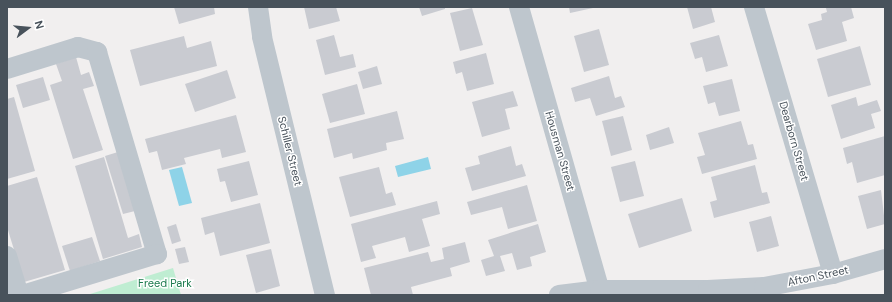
<!DOCTYPE html>
<style>
body{margin:0}
#map{position:relative;width:892px;height:302px;overflow:hidden;background:#f1efef;font-family:"DM Sans",sans-serif}
div>[style]{position:absolute}
.green>*{inset:0;background:#bfedd2}
.water>*{inset:0;background:#8ed3e8}
.building>*{inset:0;background:#c9cbd1}
.minor>*{height:20px;margin:-10px;padding:0 10px;transform-origin:10px;border-radius:10px;background:#bec6cd}
span{translate:-50% -50%;white-space:nowrap;text-align:center;line-height:1.15;-webkit-text-stroke:3px #fff;paint-order:stroke}
.street-label{font-size:11px;color:#48525b}
.park-label{font-size:11px;color:#1b7a4d}
.frame{position:absolute;inset:0;border:8px solid #48525b;pointer-events:none}
.north{position:absolute;left:8px;top:8px;width:40px;height:40px;-webkit-text-stroke:3px #fff;paint-order:stroke;rotate:74deg;font-size:11px;font-weight:700;line-height:16px;text-align:center;color:#48525b}
.north::after{content:'';display:block;margin:auto;width:14px;height:18px;background:#48525b;clip-path:polygon(50% 0,100% 100%,50% 72%,0 100%)}
</style>
<div id="map">
<div class="green">
<i style="clip-path:polygon(173px 268px,181px 295px,87px 295px)"></i>
</div>
<div class="water">
<i style="clip-path:polygon(428px 157px,431px 169px,398px 177px,395px 166px)"></i>
<i style="clip-path:polygon(182px 167px,192px 203px,179px 206px,169px 170px)"></i>
</div>
<div class="building">
<i style="clip-path:polygon(174px 7px,214px 7px,215px 14px,179px 24px)"></i>
<i style="clip-path:polygon(304px 7px,336px 7px,340px 21px,309px 29px)"></i>
<i style="clip-path:polygon(419px 7px,445px 7px,445px 9px,422px 16px)"></i>
<i style="clip-path:polygon(569px 7px,593px 7px,593px 8px,570px 13px)"></i>
<i style="clip-path:polygon(687px 7px,711px 7px,715px 22px,693px 29px)"></i>
<i style="clip-path:polygon(829px 7px,851px 7px,854px 18px,842px 22px,847px 41px,816px 50px,808px 24px,822px 20px,821px 14px,827px 12px,826px 8px)"></i>
<i style="clip-path:polygon(472px 8px,483px 45px,460px 51px,450px 13px)"></i>
<i style="clip-path:polygon(599px 29px,609px 65px,584px 72px,574px 36px)"></i>
<i style="clip-path:polygon(334px 35px,340px 57px,353px 54px,356px 67px,325px 75px,316px 40px)"></i>
<i style="clip-path:polygon(719px 35px,728px 66px,706px 72px,702px 57px,695px 59px,690px 43px)"></i>
<i style="clip-path:polygon(184px 36px,187px 48px,211px 41px,217px 66px,140px 86px,130px 50px)"></i>
<i style="clip-path:polygon(860px 46px,871px 85px,828px 97px,817px 59px)"></i>
<i style="clip-path:polygon(486px 53px,494px 84px,467px 91px,462px 72px,456px 74px,453px 62px)"></i>
<i style="clip-path:polygon(76px 57px,81px 75px,89px 72px,94px 86px,83px 89px,103px 150px,73px 159px,50px 85px,62px 81px,56px 64px)"></i>
<i style="clip-path:polygon(377px 66px,382px 84px,363px 89px,358px 72px)"></i>
<i style="clip-path:polygon(227px 70px,236px 98px,195px 112px,185px 84px)"></i>
<i style="clip-path:polygon(609px 76px,615px 98px,621px 96px,625px 107px,596px 116px,590px 98px,575px 102px,571px 88px)"></i>
<i style="clip-path:polygon(43px 77px,50px 100px,23px 108px,16px 85px)"></i>
<i style="clip-path:polygon(732px 79px,740px 111px,719px 116px,715px 102px,708px 104px,703px 86px)"></i>
<i style="clip-path:polygon(357px 84px,365px 114px,330px 123px,322px 94px)"></i>
<i style="clip-path:polygon(513px 91px,518px 106px,505px 109px,510px 129px,482px 137px,472px 102px)"></i>
<i style="clip-path:polygon(14px 97px,35px 171px,7px 179px,7px 99px)"></i>
<i style="clip-path:polygon(856px 97px,858px 106px,877px 100px,881px 111px,871px 114px,875px 128px,841px 139px,831px 105px)"></i>
<i style="clip-path:polygon(397px 111px,404px 139px,386px 143px,387px 150px,353px 159px,352px 153px,334px 158px,327px 129px)"></i>
<i style="clip-path:polygon(236px 115px,246px 152px,222px 158px,220px 149px,184px 158px,186px 164px,162px 170px,157px 151px,149px 153px,145px 139px)"></i>
<i style="clip-path:polygon(623px 116px,632px 150px,611px 156px,602px 121px)"></i>
<i style="clip-path:polygon(741px 121px,748px 145px,753px 144px,757px 159px,702px 174px,697px 157px,705px 155px,698px 133px)"></i>
<i style="clip-path:polygon(669px 127px,674px 143px,650px 150px,646px 135px)"></i>
<i style="clip-path:polygon(885px 136px,885px 175px,857px 183px,852px 162px,847px 164px,843px 148px)"></i>
<i style="clip-path:polygon(511px 146px,516px 166px,522px 164px,526px 176px,472px 191px,465px 168px,480px 164px,478px 156px)"></i>
<i style="clip-path:polygon(118px 152px,135px 211px,123px 214px,105px 156px)"></i>
<i style="clip-path:polygon(104px 157px,128px 238px,139px 234px,142px 247px,103px 259px,75px 166px)"></i>
<i style="clip-path:polygon(249px 161px,258px 195px,231px 202px,225px 181px,220px 182px,217px 169px)"></i>
<i style="clip-path:polygon(635px 161px,644px 196px,620px 202px,611px 167px)"></i>
<i style="clip-path:polygon(755px 165px,762px 193px,767px 192px,770px 203px,714px 218px,710px 202px,717px 200px,711px 177px)"></i>
<i style="clip-path:polygon(379px 167px,386px 194px,392px 192px,396px 205px,350px 217px,339px 177px)"></i>
<i style="clip-path:polygon(37px 177px,65px 270px,24px 282px,7px 227px,7px 186px)"></i>
<i style="clip-path:polygon(527px 185px,537px 221px,508px 229px,502px 207px,471px 215px,467px 202px)"></i>
<i style="clip-path:polygon(881px 190px,885px 224px,867px 229px,858px 196px)"></i>
<i style="clip-path:polygon(682px 198px,692px 231px,639px 248px,628px 214px)"></i>
<i style="clip-path:polygon(437px 201px,440px 214px,422px 219px,430px 246px,409px 252px,405px 237px,372px 246px,376px 258px,361px 262px,351px 224px)"></i>
<i style="clip-path:polygon(260px 203px,270px 243px,220px 256px,214px 232px,205px 235px,201px 218px)"></i>
<i style="clip-path:polygon(771px 216px,779px 246px,757px 252px,749px 222px)"></i>
<i style="clip-path:polygon(176px 224px,181px 241px,172px 244px,167px 227px)"></i>
<i style="clip-path:polygon(538px 224px,546px 252px,530px 257px,532px 266px,517px 270px,512px 253px,500px 256px,505px 271px,486px 276px,481px 260px,494px 256px,488px 240px)"></i>
<i style="clip-path:polygon(92px 237px,100px 261px,70px 271px,62px 246px)"></i>
<i style="clip-path:polygon(465px 242px,470px 262px,450px 268px,452px 276px,411px 287px,413px 295px,371px 295px,364px 268px,428px 252px,431px 262px,444px 259px,442px 248px)"></i>
<i style="clip-path:polygon(185px 247px,189px 262px,179px 264px,175px 249px)"></i>
<i style="clip-path:polygon(271px 249px,280px 286px,256px 293px,246px 255px)"></i>
</div>
<div class="minor">
<i style="left:258px;top:7px;width:30px;rotate:82deg"></i>
<i style="left:262px;top:37px;width:266px;rotate:76.3deg"></i>
<i style="left:519px;top:7px;width:299px;rotate:74.1deg"></i>
<i style="left:754px;top:7px;width:278px;rotate:73.5deg"></i>
<i style="left:7px;top:69px;width:74px;rotate:-17.2deg"></i>
<i style="left:78px;top:47px;width:20px;rotate:15deg"></i>
<i style="left:97px;top:52px;width:211px;rotate:73.5deg"></i>
<i style="left:157px;top:254px;width:140px;rotate:163deg"></i>
<i style="left:7px;top:256px;width:41px;rotate:72.9deg"></i>
<i style="left:559px;top:295px;width:41px;rotate:-7deg"></i>
<i style="left:600px;top:290px;width:108px"></i>
<i style="left:708px;top:290px;width:56px;rotate:-3.1deg"></i>
<i style="left:764px;top:287px;width:70px;rotate:-10.7deg"></i>
<i style="left:833px;top:274px;width:54px;rotate:-16.1deg"></i>
</div>
<div class="street-label">
<span style="left:794px;top:141px;rotate:74deg">Dearborn Street</span>
<span style="left:290px;top:151px;rotate:76deg">Schiller Street</span>
<span style="left:560px;top:151px;rotate:74deg">Housman Street</span>
<span style="left:818px;top:276px;rotate:-12deg">Afton Street</span>
</div>
<div class="park-label">
<span style="left:165px;top:283px">Freed Park</span>
</div>
<div class="frame"></div>
<div class="north">N</div>
</div>
